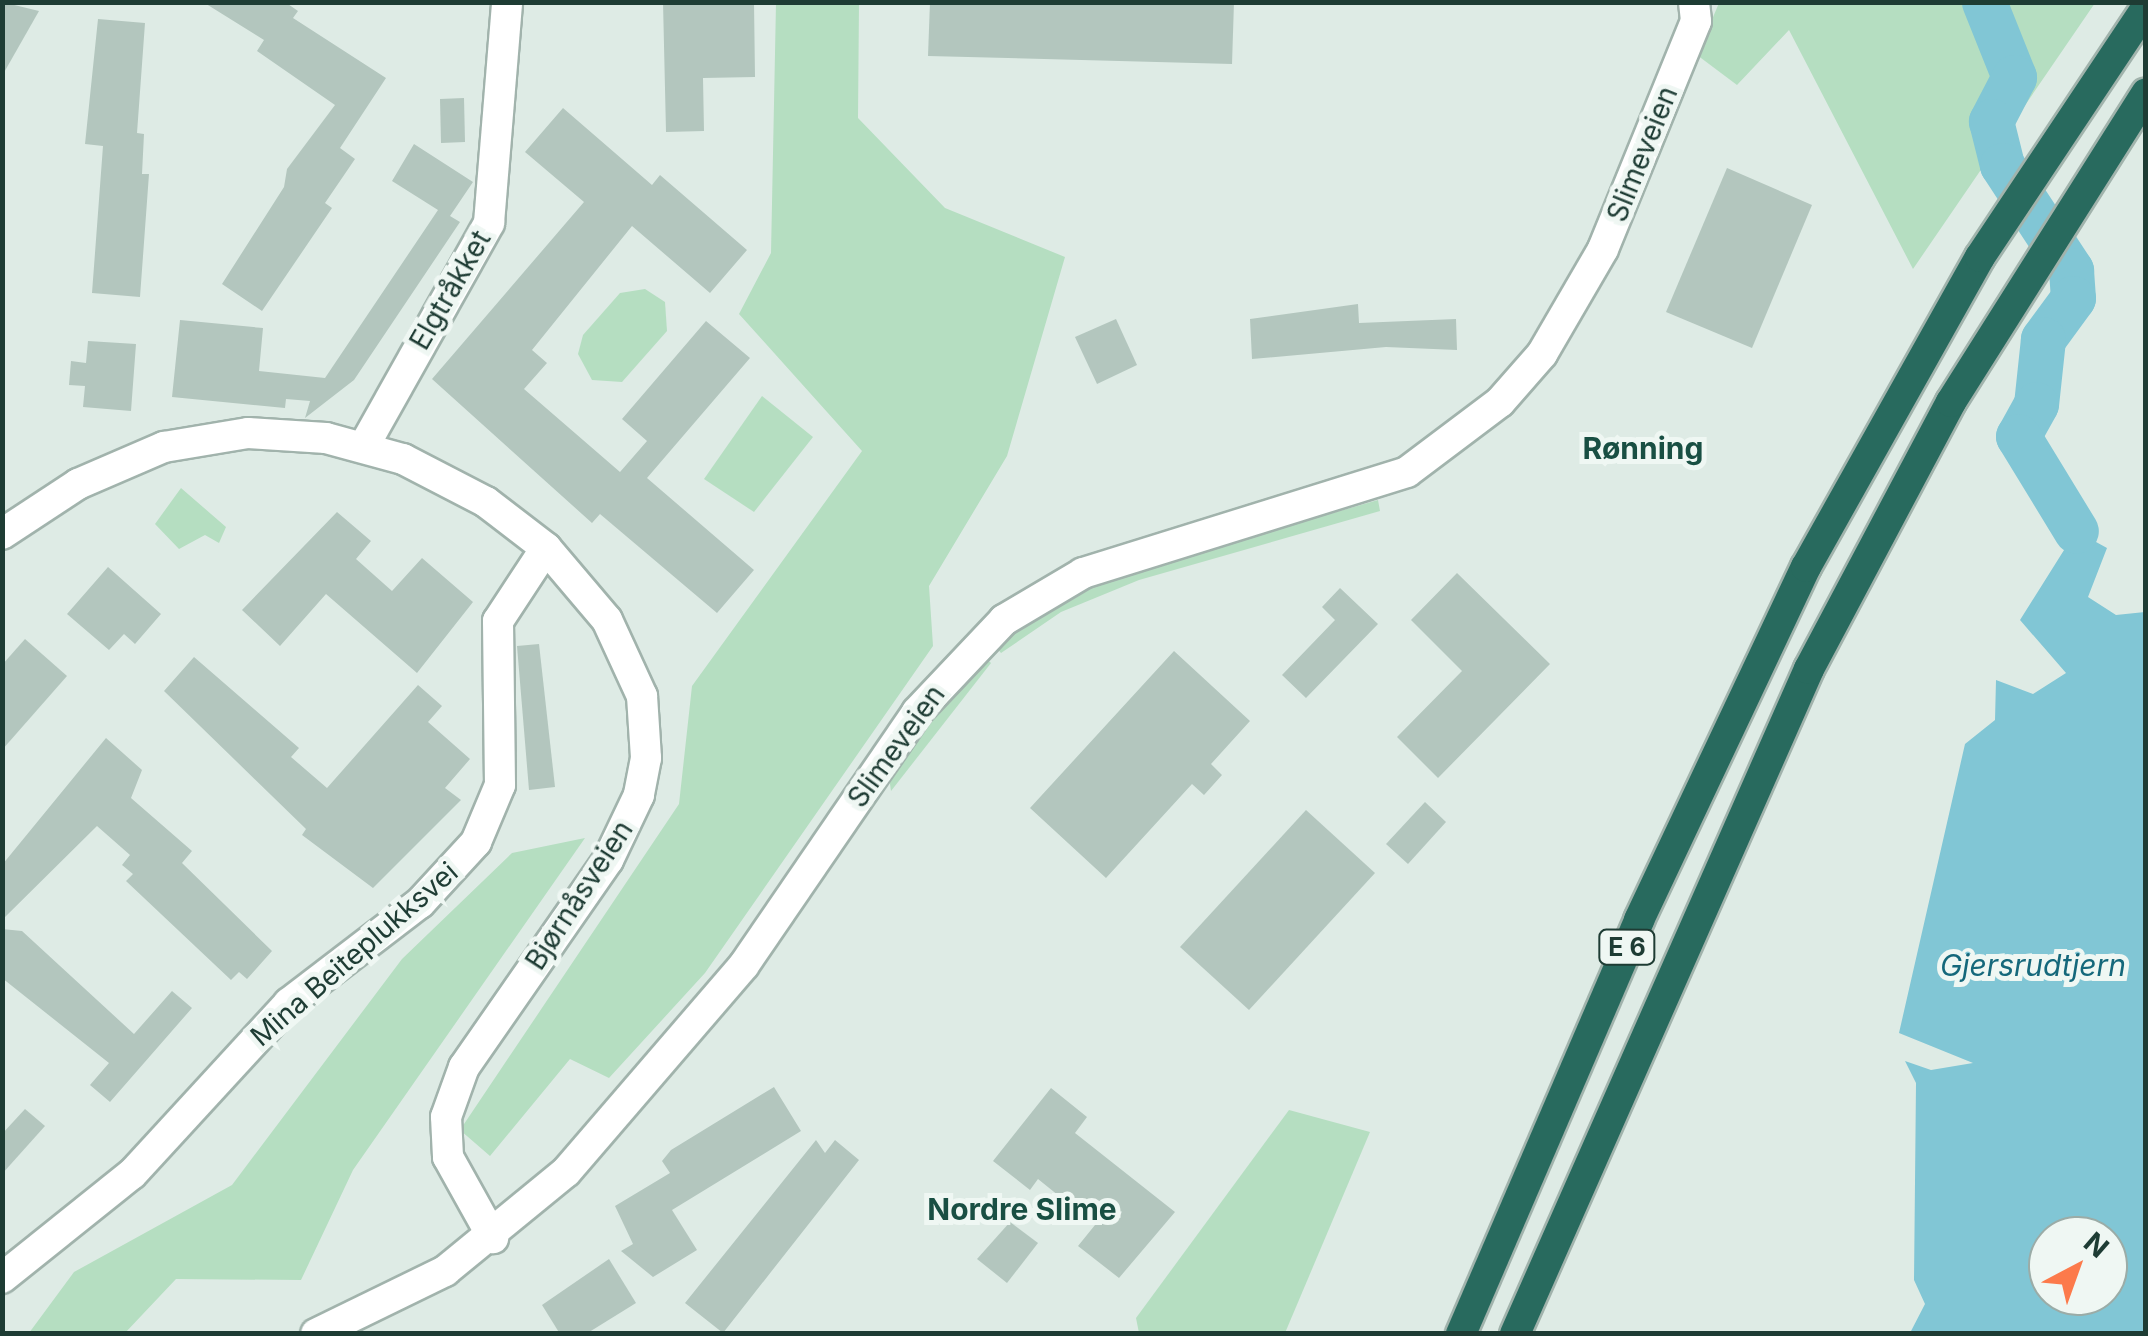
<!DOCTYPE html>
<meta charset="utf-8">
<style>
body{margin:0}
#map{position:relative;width:2148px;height:1336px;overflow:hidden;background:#deebe5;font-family:Inter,sans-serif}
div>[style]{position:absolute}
.green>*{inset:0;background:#b5dec1}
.water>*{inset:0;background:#81c6d5}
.river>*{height:45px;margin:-22.5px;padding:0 22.5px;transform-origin:22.5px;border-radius:22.5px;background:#81c6d5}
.building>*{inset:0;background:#b3c6be}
.roads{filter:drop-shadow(2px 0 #a1b3ac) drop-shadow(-2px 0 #a1b3ac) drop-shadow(0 2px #a1b3ac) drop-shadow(0 -2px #a1b3ac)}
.minor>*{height:30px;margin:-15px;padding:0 15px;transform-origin:15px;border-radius:15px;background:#fff}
.highway>*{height:30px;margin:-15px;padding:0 15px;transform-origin:15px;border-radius:15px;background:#286a5e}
span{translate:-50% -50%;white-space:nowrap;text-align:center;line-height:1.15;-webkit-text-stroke:10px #eff7f3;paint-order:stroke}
.shield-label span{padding:2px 8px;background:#eff7f3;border:2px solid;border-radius:8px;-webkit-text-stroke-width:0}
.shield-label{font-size:25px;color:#1e3c34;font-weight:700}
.street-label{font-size:28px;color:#1e3c34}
.neighbourhood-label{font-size:30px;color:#194f43;font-weight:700}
.water-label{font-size:30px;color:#15687b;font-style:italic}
.frame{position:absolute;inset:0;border:5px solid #1e3c34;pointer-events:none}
.north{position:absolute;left:2028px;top:1216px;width:100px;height:100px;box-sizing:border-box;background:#eff7f3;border:2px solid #9baca7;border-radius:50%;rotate:41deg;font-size:28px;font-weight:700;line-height:40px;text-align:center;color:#1e3c34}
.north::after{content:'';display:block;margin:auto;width:35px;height:45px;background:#fc7a4b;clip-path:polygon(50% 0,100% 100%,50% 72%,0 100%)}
</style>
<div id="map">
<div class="green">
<i style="clip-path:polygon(776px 3px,859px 3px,858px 118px,945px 208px,1065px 257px,1007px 456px,929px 586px,933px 646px,705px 973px,609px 1078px,570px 1059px,490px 1156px,460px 1130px,679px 804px,692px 686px,862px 451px,739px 314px,771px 253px)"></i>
<i style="clip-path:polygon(1719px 3px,2095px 3px,1913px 269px,1789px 30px,1737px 85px,1697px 55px)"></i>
<i style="clip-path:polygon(645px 289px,665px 302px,667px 331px,622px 382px,592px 380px,578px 354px,583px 335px,620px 293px)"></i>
<i style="clip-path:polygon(762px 396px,813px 437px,754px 512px,704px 479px)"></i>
<i style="clip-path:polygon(181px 488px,226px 527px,219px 543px,205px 535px,179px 549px,155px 524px)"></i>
<i style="clip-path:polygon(1378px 500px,1380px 511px,1139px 580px,1061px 612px,1001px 653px,995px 646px,1081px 590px,1127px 572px)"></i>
<i style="clip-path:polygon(983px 656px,991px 663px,891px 791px,889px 777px,932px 714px)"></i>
<i style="clip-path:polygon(585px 838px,353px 1170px,301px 1280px,176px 1279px,125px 1333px,29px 1333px,74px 1272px,232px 1185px,402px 959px,512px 853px)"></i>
<i style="clip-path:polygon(1289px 1110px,1370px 1132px,1285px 1333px,1139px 1333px,1136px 1318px)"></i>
</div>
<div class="water">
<i style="clip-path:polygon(evenodd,2076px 531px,2107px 548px,2088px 597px,2116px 615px,2145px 612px,2145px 1333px,1910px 1333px,1925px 1304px,1914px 1280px,1916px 1083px,1905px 1061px,1931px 1070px,1973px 1063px,1899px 1033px,1965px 744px,1995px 720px,1996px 680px,2033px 694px,2066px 673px,2020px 620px,2076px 531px,2048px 1236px,2108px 1236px,2108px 1296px,2048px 1296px,2048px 1236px)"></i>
</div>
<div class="river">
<i style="left:1984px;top:2px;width:81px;rotate:68.2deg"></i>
<i style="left:2014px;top:77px;width:50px;rotate:117.6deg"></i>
<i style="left:1991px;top:121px;width:45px;rotate:76deg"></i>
<i style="left:2002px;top:165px;width:126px;rotate:56.7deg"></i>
<i style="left:2071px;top:270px;width:28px;rotate:86deg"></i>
<i style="left:2073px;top:298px;width:51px;rotate:126.2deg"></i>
<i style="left:2043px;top:339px;width:65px;rotate:96.1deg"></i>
<i style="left:2036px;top:404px;width:37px;rotate:119deg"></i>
<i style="left:2018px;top:436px;width:111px;rotate:58.6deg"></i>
</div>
<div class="building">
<i style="clip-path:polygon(2px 2px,39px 11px,2px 76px)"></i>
<i style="clip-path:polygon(203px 2px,285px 2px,298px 11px,293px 18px,386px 78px,340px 148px,355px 159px,325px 203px,332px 208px,262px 311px,222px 284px,284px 187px,287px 169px,335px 105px,257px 51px,264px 40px)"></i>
<i style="clip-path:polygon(663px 2px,754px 2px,755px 77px,703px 78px,704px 131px,666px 132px)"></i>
<i style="clip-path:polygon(930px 2px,1234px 2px,1232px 64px,928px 56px)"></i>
<i style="clip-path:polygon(98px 19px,145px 23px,137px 133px,144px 134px,142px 174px,149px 174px,140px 297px,92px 293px,103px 146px,85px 144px)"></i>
<i style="clip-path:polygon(464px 98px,465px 142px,441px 143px,440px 99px)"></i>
<i style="clip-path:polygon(563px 108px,652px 185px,660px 175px,747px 250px,710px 293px,632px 226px,532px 350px,547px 363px,524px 389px,620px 472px,647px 441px,622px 419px,706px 321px,750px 358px,647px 478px,754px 570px,717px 613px,600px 514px,592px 523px,432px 379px,584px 202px,525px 152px)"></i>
<i style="clip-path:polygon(414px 144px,473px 182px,450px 216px,460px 222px,354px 380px,305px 418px,310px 401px,286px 399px,285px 408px,172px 397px,180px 320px,263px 328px,259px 371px,325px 378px,438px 210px,392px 181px)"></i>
<i style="clip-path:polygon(1727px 168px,1812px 205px,1752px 348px,1666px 312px)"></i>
<i style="clip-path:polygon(1358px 304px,1359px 323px,1456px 319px,1457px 350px,1386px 347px,1252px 359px,1250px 319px)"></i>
<i style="clip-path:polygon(1116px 319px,1137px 365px,1097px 384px,1075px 337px)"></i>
<i style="clip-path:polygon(88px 341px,136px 344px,131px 411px,83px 407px,85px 386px,69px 385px,71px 361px,86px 363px)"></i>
<i style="clip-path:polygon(337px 512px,371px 541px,356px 559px,392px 591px,422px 558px,473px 602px,417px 673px,326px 594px,280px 646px,242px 610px)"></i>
<i style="clip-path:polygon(108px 567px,161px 614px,135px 644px,124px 634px,109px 650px,67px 614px)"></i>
<i style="clip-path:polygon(1457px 573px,1550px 664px,1438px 778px,1397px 737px,1462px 671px,1411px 620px)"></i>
<i style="clip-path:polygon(1340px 588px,1378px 624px,1306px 698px,1282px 675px,1335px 620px,1322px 607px)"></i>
<i style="clip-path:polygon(25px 639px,67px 676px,2px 750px,2px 665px)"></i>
<i style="clip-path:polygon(539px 644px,555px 787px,529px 790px,517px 646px)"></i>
<i style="clip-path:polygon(1174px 651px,1250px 721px,1211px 764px,1222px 775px,1204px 795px,1192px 784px,1106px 878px,1030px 808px)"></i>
<i style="clip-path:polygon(194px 657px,299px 748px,291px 757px,327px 788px,418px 685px,442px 706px,428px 722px,470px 759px,445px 788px,461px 800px,373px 888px,302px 835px,306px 829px,164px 691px)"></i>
<i style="clip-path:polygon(106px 738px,142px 770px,131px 798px,192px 851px,182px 863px,272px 951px,247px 979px,239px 972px,231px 980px,126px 881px,133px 874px,122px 865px,130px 855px,97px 826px,2px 920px,2px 865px)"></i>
<i style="clip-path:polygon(1425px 802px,1446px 822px,1408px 864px,1386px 844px)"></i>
<i style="clip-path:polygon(1306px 810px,1375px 873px,1249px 1010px,1180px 947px)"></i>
<i style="clip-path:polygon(2px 929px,22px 931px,134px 1034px,172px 991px,192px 1008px,110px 1102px,90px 1085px,109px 1063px,2px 978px)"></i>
<i style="clip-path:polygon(774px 1087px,801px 1131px,672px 1210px,697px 1250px,653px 1277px,621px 1251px,633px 1244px,615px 1206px,670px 1173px,662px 1161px,671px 1150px)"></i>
<i style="clip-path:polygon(1051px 1088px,1087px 1117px,1075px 1133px,1175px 1212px,1119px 1278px,1078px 1246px,1095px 1225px,1038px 1179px,1030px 1190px,993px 1161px)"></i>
<i style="clip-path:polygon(25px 1109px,45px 1126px,2px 1174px,2px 1134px)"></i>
<i style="clip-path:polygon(816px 1140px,825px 1153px,835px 1140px,859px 1160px,723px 1333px,685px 1303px)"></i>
<i style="clip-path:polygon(1010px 1222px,1038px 1243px,1007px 1283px,977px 1259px)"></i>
<i style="clip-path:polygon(609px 1259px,636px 1303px,586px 1334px,560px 1334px,542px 1305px)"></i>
</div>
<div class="roads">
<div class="minor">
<i style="left:364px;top:446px;width:256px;rotate:-60.7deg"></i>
<i style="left:489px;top:223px;width:222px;rotate:-85.3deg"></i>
<i style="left:2px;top:534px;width:91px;rotate:-33.3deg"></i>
<i style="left:78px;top:484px;width:94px;rotate:-23.3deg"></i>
<i style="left:164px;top:447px;width:85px;rotate:-9.5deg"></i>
<i style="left:248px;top:433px;width:78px;rotate:3.7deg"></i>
<i style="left:326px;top:438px;width:80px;rotate:15.3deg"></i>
<i style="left:403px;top:459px;width:93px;rotate:27.4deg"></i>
<i style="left:486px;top:502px;width:76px;rotate:37.5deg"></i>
<i style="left:546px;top:548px;width:94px;rotate:49.7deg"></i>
<i style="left:607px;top:620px;width:84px;rotate:65.3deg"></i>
<i style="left:642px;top:696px;width:62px;rotate:86.3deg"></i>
<i style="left:646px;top:758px;width:38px;rotate:101deg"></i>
<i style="left:639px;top:795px;width:72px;rotate:115.5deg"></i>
<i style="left:608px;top:860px;width:252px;rotate:124.8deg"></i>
<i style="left:464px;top:1067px;width:53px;rotate:109.8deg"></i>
<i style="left:446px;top:1117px;width:40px;rotate:87.1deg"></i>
<i style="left:448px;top:1157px;width:93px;rotate:60.9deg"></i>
<i style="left:2px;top:1278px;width:166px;rotate:-38.7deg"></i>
<i style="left:132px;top:1174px;width:232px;rotate:-47.4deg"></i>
<i style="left:289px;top:1003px;width:165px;rotate:-37.4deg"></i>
<i style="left:420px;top:903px;width:83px;rotate:-47.4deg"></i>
<i style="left:476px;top:842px;width:62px;rotate:-67.2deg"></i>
<i style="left:500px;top:785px;width:164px;rotate:-90.7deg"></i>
<i style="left:498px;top:621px;width:87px;rotate:-56.7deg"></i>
<i style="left:316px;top:1334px;width:144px;rotate:-26deg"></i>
<i style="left:445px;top:1271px;width:156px;rotate:-39.3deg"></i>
<i style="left:566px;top:1172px;width:273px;rotate:-49.3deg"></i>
<i style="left:744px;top:965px;width:306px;rotate:-55.6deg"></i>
<i style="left:917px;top:712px;width:127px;rotate:-46.6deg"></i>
<i style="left:1004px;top:620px;width:92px;rotate:-30.7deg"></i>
<i style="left:1083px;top:573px;width:339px;rotate:-17.3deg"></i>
<i style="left:1407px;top:472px;width:116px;rotate:-37deg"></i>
<i style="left:1500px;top:402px;width:64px;rotate:-48.8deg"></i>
<i style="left:1542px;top:354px;width:121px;rotate:-59.8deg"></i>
<i style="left:1603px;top:249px;width:246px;rotate:-67.8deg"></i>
<i style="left:1696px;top:21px;width:19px;rotate:-96deg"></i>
</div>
<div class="highway">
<i style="left:1461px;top:1334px;width:451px;rotate:-66.7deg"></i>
<i style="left:1639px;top:920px;width:391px;rotate:-64.7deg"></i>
<i style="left:1806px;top:567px;width:355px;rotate:-60.7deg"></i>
<i style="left:1980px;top:257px;width:299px;rotate:-56.3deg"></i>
<i style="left:1515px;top:1334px;width:727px;rotate:-66.15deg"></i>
<i style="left:1809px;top:669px;width:302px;rotate:-62deg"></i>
<i style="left:1951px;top:402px;width:365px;rotate:-57.7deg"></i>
</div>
</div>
<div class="shield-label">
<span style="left:1627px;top:947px">E 6</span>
</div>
<div class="street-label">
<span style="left:1642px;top:154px;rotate:-68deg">Slimeveien</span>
<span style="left:450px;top:290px;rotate:-60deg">Elgtråkket</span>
<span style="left:896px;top:746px;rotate:-54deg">Slimeveien</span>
<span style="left:579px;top:895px;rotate:-57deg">Bjørnåsveien</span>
<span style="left:354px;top:954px;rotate:-41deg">Mina Beiteplukksvei</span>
</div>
<div class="neighbourhood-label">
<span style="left:1643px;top:448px">Rønning</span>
<span style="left:1022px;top:1209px">Nordre Slime</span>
</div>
<div class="water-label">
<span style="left:2033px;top:965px">Gjersrudtjern</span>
</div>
<div class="frame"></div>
<div class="north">N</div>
</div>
